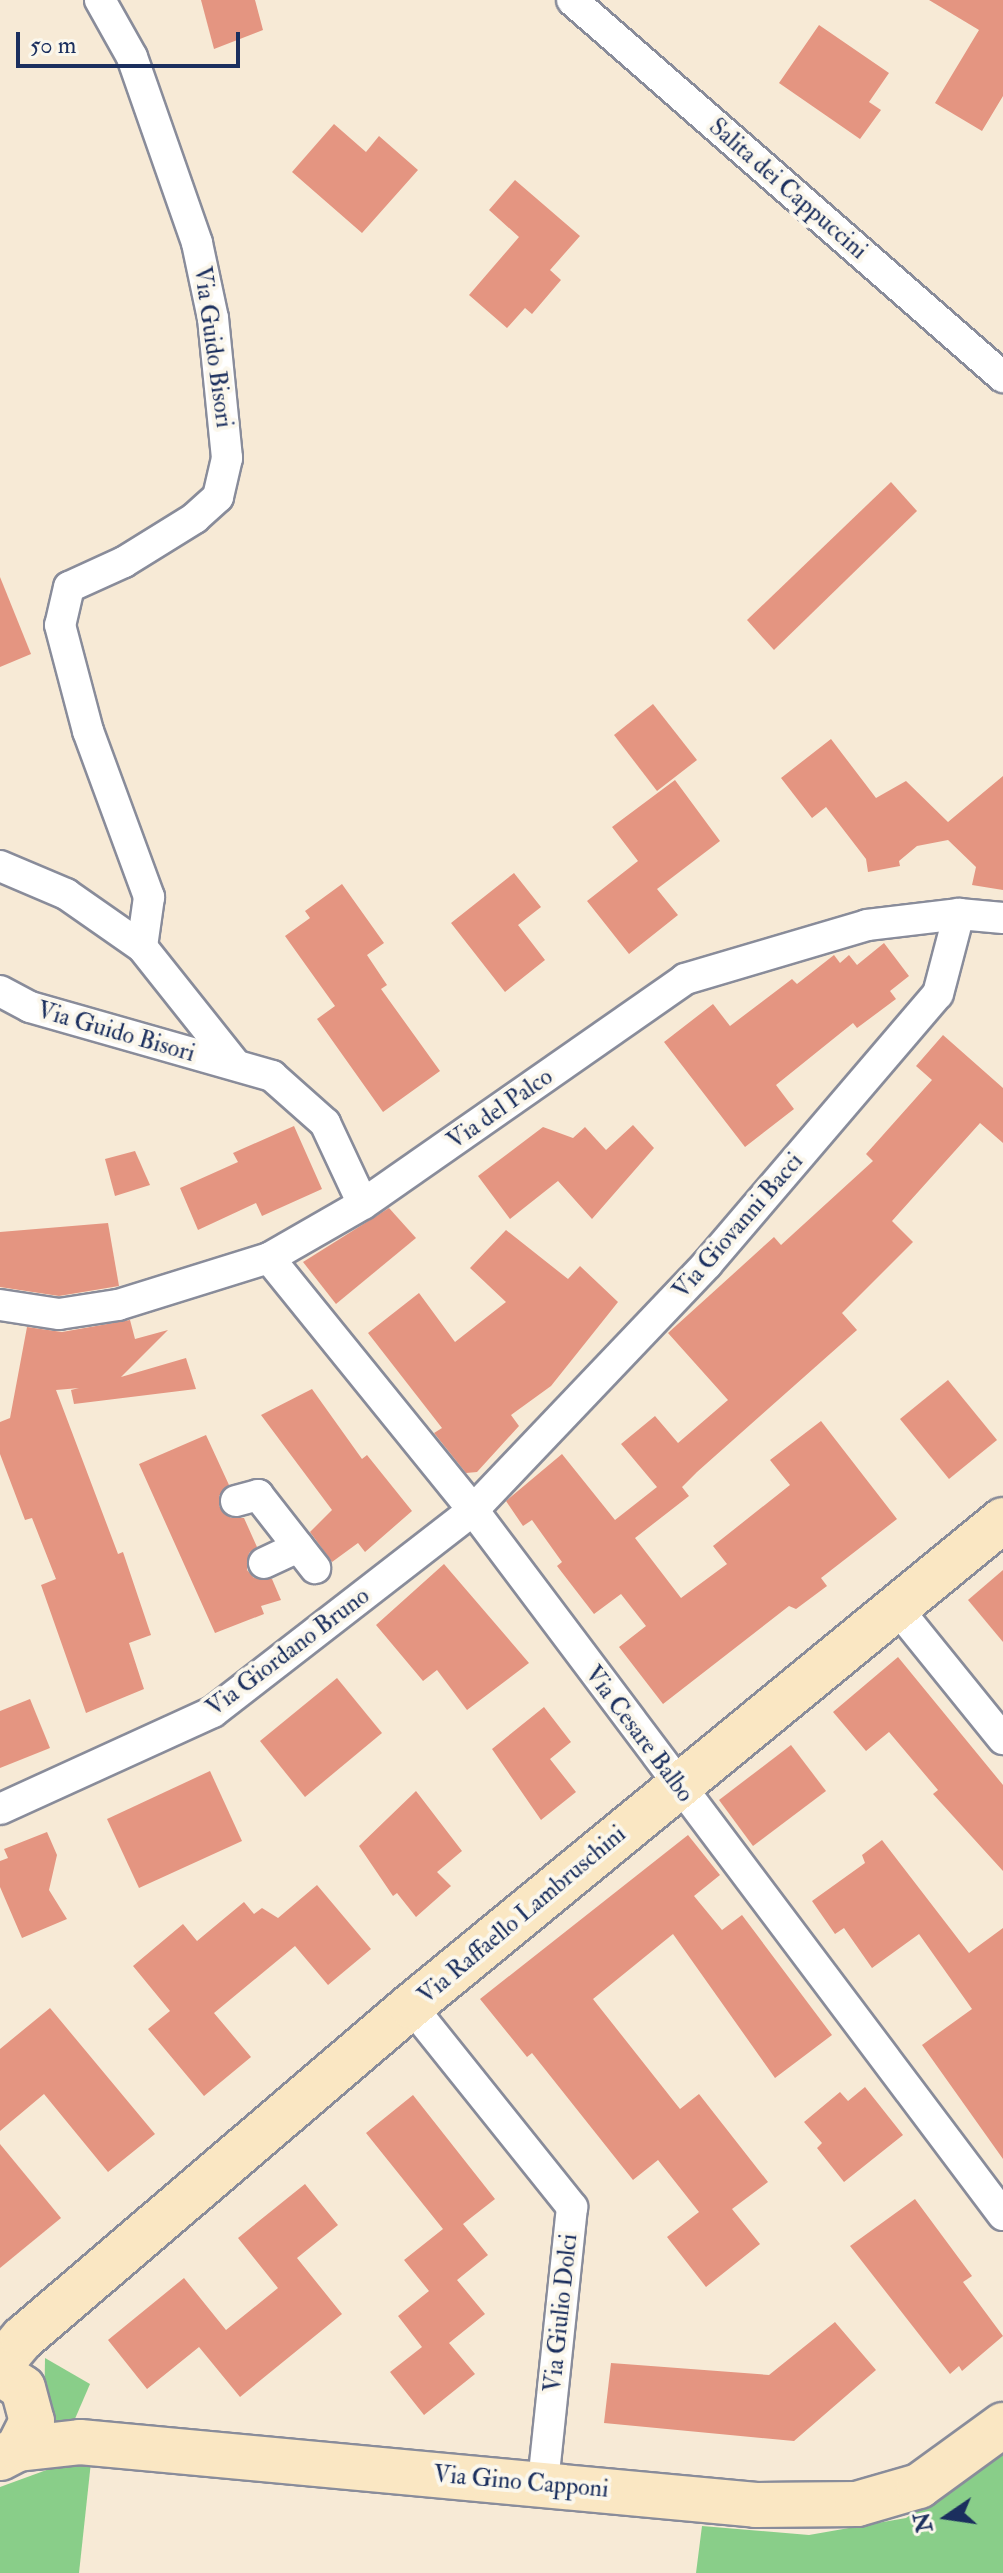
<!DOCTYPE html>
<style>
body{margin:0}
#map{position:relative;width:1003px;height:2573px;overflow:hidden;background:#f7ead6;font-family:"IM FELL Double Pica",serif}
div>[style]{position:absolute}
.green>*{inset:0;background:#89ce89}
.building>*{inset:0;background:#e49581}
.roads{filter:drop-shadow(2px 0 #898c9a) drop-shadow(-2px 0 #898c9a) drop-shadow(0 2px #898c9a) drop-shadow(0 -2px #898c9a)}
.street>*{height:30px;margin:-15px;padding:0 15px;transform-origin:15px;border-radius:15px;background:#fff}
.secondary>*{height:44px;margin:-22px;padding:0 22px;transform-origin:22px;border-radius:22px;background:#fae7c3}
span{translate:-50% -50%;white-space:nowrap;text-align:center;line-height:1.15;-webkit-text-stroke:8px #fbf7ec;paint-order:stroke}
.street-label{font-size:24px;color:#1b2f5e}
.north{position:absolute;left:907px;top:2477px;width:80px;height:80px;-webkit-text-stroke:6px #fbf7ec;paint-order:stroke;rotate:257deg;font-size:22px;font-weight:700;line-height:32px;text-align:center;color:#1b2f5e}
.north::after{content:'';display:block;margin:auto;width:28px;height:36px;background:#1b2f5e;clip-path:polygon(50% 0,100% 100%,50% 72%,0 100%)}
.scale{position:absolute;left:16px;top:32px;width:224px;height:36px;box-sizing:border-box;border:4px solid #1b2f5e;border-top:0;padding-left:10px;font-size:24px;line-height:28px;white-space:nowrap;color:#1b2f5e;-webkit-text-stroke:6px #fbf7ec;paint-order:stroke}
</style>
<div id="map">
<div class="green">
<i style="clip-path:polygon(45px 2358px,90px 2384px,68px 2435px,44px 2426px)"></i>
<i style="clip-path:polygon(1003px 2451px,1003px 2573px,696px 2573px,702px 2526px,809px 2535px,906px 2518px)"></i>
<i style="clip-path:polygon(91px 2462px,79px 2573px,0 2573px,0 2487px,52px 2468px)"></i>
</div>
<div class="building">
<i style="clip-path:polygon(201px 0,255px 0,263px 30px,214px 49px)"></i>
<i style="clip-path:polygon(929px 0,1003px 0,1003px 96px,982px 131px,935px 103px,979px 30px)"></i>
<i style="clip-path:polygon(819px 25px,889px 73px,869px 102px,881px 110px,860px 139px,779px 83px)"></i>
<i style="clip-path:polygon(334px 124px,366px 152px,379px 136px,418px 170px,362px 233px,292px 172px)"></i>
<i style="clip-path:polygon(515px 180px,580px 236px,550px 270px,561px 280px,532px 314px,525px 308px,507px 328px,469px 295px,519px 237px,489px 210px)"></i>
<i style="clip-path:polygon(891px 482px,917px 511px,774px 650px,747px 620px)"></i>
<i style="clip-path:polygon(0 577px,31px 654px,0 667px)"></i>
<i style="clip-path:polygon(653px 704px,697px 760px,657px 791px,614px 735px)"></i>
<i style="clip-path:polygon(831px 739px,876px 798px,906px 781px,948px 822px,1003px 776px,1003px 890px,972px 885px,976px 867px,948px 840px,917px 846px,899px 861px,900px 866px,868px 872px,866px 859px,826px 807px,812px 818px,781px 778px)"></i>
<i style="clip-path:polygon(675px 780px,720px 841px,657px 889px,678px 915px,629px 954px,587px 901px,638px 861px,612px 827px)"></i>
<i style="clip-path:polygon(514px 873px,541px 907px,518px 925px,545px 960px,505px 992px,451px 923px)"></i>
<i style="clip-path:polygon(342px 884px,384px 943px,367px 955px,387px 985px,381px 989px,440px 1071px,383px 1112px,317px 1019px,335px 1006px,285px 936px,310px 918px,305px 911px)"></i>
<i style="clip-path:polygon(884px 943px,909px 976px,890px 991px,896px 999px,857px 1028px,853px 1023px,776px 1085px,794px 1109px,745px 1147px,664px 1042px,713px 1004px,730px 1026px,792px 979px,797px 984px,834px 955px,840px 963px,849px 955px,857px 965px)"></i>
<i style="clip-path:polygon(943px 1035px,1003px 1088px,1003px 1143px,980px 1123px,892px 1221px,913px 1242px,842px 1313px,857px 1330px,697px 1472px,682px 1487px,689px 1496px,635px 1538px,681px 1598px,727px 1564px,713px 1546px,790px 1485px,770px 1460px,821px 1421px,897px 1519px,821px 1578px,827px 1586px,796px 1609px,789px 1606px,663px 1704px,619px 1647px,646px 1626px,621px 1594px,594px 1614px,557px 1566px,562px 1562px,532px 1520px,523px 1526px,506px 1501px,562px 1454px,615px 1520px,657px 1487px,621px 1444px,655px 1416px,678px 1443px,728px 1400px,668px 1333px,774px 1237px,781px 1245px,873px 1161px,866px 1154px,932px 1080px,916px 1066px)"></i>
<i style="clip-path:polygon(633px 1125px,654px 1148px,592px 1219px,558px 1181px,510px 1219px,478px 1176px,543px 1127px,573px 1138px,585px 1127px,606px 1150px)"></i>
<i style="clip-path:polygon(294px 1126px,322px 1189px,262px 1216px,256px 1203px,198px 1230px,180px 1188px,238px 1162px,233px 1153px)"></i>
<i style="clip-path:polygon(135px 1151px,150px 1185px,115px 1196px,105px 1159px)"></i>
<i style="clip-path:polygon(389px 1208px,416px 1238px,336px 1304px,303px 1262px)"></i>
<i style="clip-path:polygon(108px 1223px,119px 1286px,59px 1296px,0 1287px,0 1232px)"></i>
<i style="clip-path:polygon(506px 1230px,568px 1279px,580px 1266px,618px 1302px,551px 1386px,511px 1415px,519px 1426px,477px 1472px,466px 1473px,434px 1433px,442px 1428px,368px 1333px,419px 1293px,455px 1342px,506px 1302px,470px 1268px)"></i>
<i style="clip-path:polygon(130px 1320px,135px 1339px,168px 1330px,121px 1377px,186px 1358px,196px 1389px,74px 1404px,71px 1390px,79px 1388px,56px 1390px,118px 1554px,123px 1552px,151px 1635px,129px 1643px,144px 1689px,86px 1713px,41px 1585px,56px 1579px,32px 1518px,25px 1520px,0 1454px,0 1422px,10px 1418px,27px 1327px,62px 1332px)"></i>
<i style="clip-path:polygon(948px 1380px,997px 1440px,949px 1479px,900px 1419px)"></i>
<i style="clip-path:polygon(312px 1389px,362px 1459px,367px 1455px,412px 1511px,365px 1552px,358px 1543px,332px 1562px,310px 1532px,332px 1510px,261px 1415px)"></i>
<i style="clip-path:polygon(206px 1435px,229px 1485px,219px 1496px,219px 1506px,231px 1518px,244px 1518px,257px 1547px,249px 1553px,247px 1570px,254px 1578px,272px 1579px,281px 1600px,261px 1606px,264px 1614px,215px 1633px,139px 1464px)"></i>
<i style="clip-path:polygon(444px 1564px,529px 1663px,467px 1710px,437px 1670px,423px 1681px,376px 1625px)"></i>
<i style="clip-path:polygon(1003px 1570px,1003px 1642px,968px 1600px)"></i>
<i style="clip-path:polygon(898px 1657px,1003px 1785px,1003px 1871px,933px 1794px,938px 1790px,889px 1732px,866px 1751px,833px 1712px)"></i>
<i style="clip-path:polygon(337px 1678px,382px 1733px,305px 1797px,260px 1741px)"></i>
<i style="clip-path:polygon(30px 1699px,50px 1748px,0 1768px,0 1711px)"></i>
<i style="clip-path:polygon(544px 1707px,571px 1742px,550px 1759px,576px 1792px,541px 1820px,492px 1749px)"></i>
<i style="clip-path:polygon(791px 1745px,826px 1791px,753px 1846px,719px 1800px)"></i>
<i style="clip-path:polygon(210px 1771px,242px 1841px,139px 1888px,107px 1819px)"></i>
<i style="clip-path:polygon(416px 1791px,462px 1851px,437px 1872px,451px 1886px,416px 1917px,397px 1893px,393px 1896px,359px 1846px)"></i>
<i style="clip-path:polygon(47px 1832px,57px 1855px,49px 1890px,67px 1919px,22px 1938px,0 1887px,0 1861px,8px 1858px,4px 1849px)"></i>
<i style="clip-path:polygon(688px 1835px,720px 1875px,694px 1896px,722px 1930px,742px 1915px,832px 2035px,775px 2078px,673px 1934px,593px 1999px,680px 2109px,699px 2094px,768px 2182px,732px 2209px,760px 2244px,706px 2287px,667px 2237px,699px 2212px,658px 2160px,633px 2180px,532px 2053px,527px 2057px,480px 1999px)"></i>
<i style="clip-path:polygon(882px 1840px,969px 1953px,1003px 1928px,1003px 2159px,922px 2045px,972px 2009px,919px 1934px,872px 1968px,844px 1928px,835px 1934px,812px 1901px,865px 1863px,862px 1855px)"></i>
<i style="clip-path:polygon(317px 1885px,371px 1949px,328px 1985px,295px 1946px,214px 2013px,251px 2057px,204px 2096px,148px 2029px,170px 2011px,133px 1966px,183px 1924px,197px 1941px,244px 1902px,254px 1914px,262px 1908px,278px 1918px)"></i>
<i style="clip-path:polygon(50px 2008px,155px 2134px,108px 2172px,44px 2094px,0 2131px,0 2049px)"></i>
<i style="clip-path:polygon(865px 2087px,903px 2135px,844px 2182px,817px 2148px,822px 2143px,804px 2122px,840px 2092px,848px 2101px)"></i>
<i style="clip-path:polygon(413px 2095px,495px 2199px,463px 2224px,488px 2255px,457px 2280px,485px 2314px,449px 2343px,475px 2374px,424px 2415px,390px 2372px,422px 2347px,398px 2316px,429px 2291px,404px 2260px,443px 2229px,366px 2133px)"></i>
<i style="clip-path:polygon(0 2144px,61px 2218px,0 2268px)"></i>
<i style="clip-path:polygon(305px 2184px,338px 2225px,297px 2258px,342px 2314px,240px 2397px,199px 2347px,147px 2389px,108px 2340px,184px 2278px,226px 2330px,278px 2288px,238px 2238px)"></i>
<i style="clip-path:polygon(915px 2199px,972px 2276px,963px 2282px,1003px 2336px,962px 2371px,959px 2366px,950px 2374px,850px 2246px)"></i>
<i style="clip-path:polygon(835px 2322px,876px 2370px,794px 2441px,604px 2423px,611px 2363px,769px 2375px)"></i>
</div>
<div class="roads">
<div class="street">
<i style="left:100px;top:0;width:65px;rotate:60.7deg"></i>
<i style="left:132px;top:57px;width:197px;rotate:70.7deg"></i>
<i style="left:197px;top:243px;width:77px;rotate:78deg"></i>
<i style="left:213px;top:318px;width:141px;rotate:84.3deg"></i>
<i style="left:227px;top:458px;width:40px;rotate:103deg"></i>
<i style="left:218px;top:497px;width:31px;rotate:138deg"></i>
<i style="left:195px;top:518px;width:84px;rotate:148.2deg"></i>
<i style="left:124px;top:562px;width:60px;rotate:155.6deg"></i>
<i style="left:69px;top:587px;width:39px;rotate:103deg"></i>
<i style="left:60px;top:625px;width:110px;rotate:75.2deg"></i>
<i style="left:88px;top:731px;width:177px;rotate:69.8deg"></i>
<i style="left:149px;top:897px;width:50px;rotate:98deg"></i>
<i style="left:572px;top:0;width:573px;rotate:41.18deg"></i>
<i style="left:0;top:866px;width:72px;rotate:23deg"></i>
<i style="left:66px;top:894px;width:93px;rotate:34.9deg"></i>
<i style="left:142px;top:947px;width:149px;rotate:51.5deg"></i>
<i style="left:0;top:991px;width:34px;rotate:28deg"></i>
<i style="left:30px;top:1007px;width:252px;rotate:15.9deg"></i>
<i style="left:272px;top:1076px;width:71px;rotate:41.6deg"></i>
<i style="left:325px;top:1123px;width:89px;rotate:64.9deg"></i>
<i style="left:269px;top:1258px;width:324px;rotate:51deg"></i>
<i style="left:473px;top:1510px;width:882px;rotate:53.07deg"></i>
<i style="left:0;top:1305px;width:60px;rotate:8.7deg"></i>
<i style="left:59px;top:1314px;width:60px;rotate:-8.7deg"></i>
<i style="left:118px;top:1305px;width:158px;rotate:-17.3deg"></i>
<i style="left:269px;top:1258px;width:108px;rotate:-29.9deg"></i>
<i style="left:363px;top:1204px;width:393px;rotate:-34.9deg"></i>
<i style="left:685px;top:979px;width:190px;rotate:-16.5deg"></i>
<i style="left:867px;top:925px;width:93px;rotate:-6.8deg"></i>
<i style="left:959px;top:914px;width:44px;rotate:5.2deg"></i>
<i style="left:236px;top:1501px;width:23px;rotate:-15deg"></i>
<i style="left:258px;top:1495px;width:93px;rotate:52deg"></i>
<i style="left:264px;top:1563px;width:38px;rotate:-25deg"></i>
<i style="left:896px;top:1607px;width:170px;rotate:51deg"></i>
<i style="left:0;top:1809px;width:234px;rotate:-24.5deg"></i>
<i style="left:213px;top:1712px;width:329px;rotate:-37.8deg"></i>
<i style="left:473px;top:1510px;width:340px;rotate:-46.4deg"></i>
<i style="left:707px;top:1264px;width:355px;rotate:-49.5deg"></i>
<i style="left:938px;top:994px;width:83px;rotate:-75.3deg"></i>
<i style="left:411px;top:2006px;width:258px;rotate:51.3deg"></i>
<i style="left:572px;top:2207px;width:279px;rotate:96deg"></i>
</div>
<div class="secondary">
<i style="left:0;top:2365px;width:35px;rotate:-50deg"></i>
<i style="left:23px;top:2338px;width:511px;rotate:-40.55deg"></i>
<i style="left:411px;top:2006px;width:766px;rotate:-39.38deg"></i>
<i style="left:0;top:2373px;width:27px;rotate:33deg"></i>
<i style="left:23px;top:2388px;width:34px;rotate:75deg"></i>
<i style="left:32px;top:2421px;width:31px;rotate:117deg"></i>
<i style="left:18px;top:2449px;width:20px;rotate:153deg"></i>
<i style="left:18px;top:2449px;width:62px;rotate:-6.4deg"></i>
<i style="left:80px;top:2442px;width:679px;rotate:5.32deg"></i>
<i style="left:756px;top:2505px;width:101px;rotate:-0.6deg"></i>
<i style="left:857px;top:2504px;width:65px;rotate:-16.2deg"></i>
<i style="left:919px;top:2486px;width:104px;rotate:-36deg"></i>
</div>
</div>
<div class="street-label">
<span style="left:788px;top:189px;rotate:41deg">Salita dei Cappuccini</span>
<span style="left:213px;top:347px;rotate:82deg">Via Guido Bisori</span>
<span style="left:116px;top:1032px;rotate:16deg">Via Guido Bisori</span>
<span style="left:500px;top:1109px;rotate:-35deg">Via del Palco</span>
<span style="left:738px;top:1226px;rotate:-49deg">Via Giovanni Bacci</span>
<span style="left:288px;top:1652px;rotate:-37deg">Via Giordano Bruno</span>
<span style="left:639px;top:1734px;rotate:53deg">Via Cesare Balbo</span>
<span style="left:522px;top:1915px;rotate:-40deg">Via Raffaello Lambruschini</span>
<span style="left:561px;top:2313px;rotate:-84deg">Via Giulio Dolci</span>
<span style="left:521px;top:2482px;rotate:5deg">Via Gino Capponi</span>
</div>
<div class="north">N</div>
<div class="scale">50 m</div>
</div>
